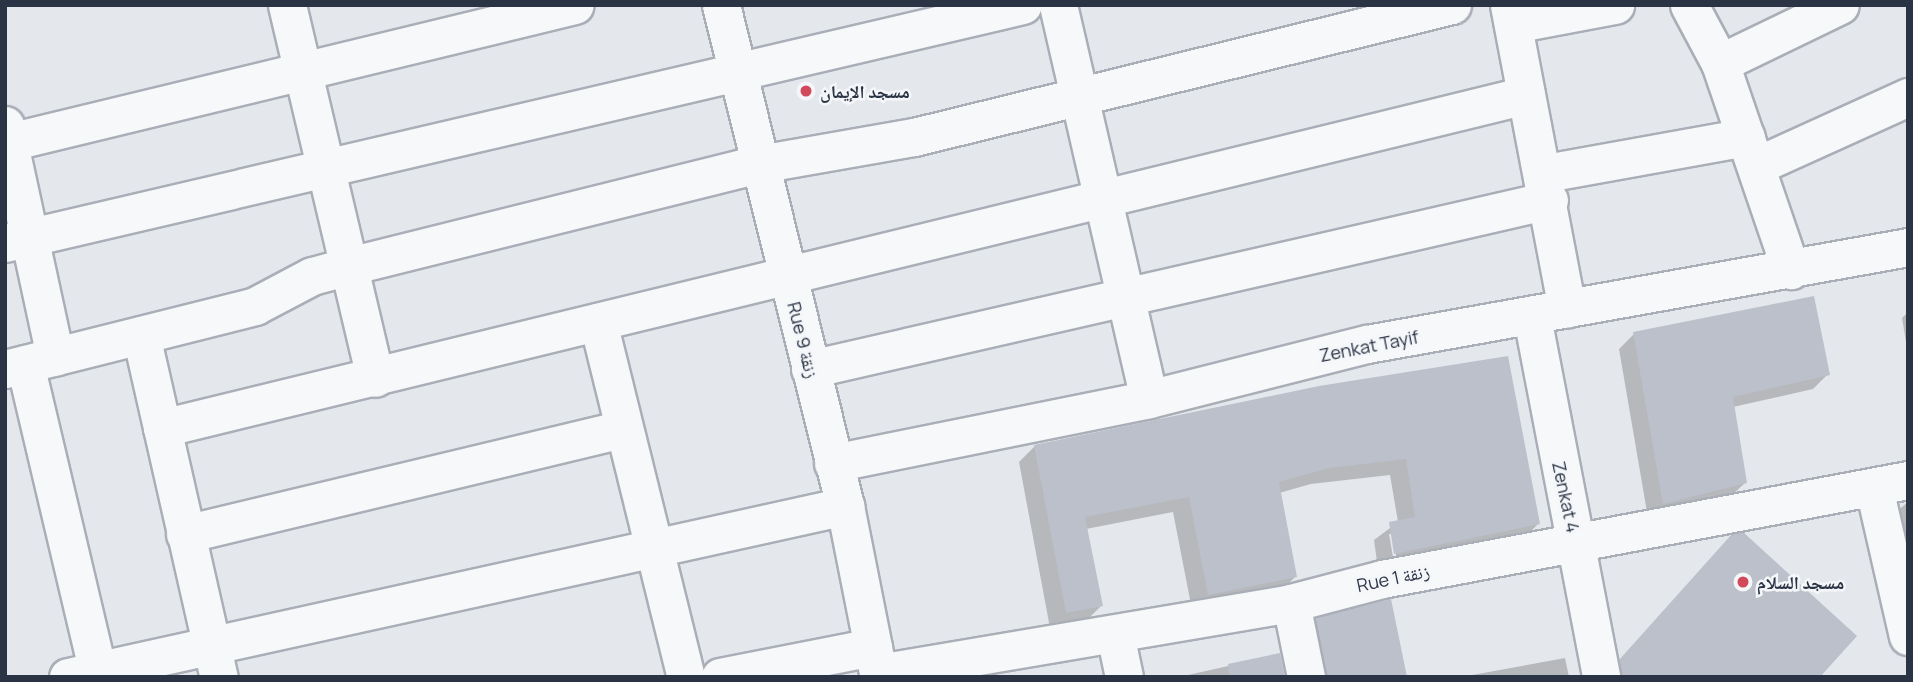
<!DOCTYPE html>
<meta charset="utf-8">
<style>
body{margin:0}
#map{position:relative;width:1913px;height:682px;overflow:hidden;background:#e4e7ec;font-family:Manrope,"Noto Naskh Arabic",sans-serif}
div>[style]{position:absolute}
.shadow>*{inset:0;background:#0003}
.building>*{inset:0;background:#bbc0ca}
.roads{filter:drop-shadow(2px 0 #a9aeb7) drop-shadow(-2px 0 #a9aeb7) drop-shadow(0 2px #a9aeb7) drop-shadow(0 -2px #a9aeb7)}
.minor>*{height:37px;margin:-18.5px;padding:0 18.5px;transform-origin:18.5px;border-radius:18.5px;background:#f7f8fa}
.dots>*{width:19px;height:19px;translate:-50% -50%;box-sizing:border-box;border:4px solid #f4f6f9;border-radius:50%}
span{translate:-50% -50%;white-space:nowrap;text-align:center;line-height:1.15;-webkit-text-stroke:5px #f4f6f9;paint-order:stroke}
.poi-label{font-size:18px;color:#2b3445;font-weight:700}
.left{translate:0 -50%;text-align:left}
.street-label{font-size:18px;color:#2b3445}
.frame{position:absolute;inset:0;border:7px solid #2b3445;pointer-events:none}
</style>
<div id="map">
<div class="shadow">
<i style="clip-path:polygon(1908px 312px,1908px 354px,1902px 318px)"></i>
<i style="clip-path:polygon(1634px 334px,1828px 374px,1813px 389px,1733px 407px,1746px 482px,1730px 497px,1648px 518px,1619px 349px)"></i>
<i style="clip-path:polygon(evenodd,1320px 387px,1538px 524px,1522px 540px,1378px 569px,1374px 540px,1398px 522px,1390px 475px,1311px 484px,1279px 493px,1295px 577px,1279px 593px,1192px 610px,1173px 512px,1086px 529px,1101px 606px,1085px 622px,1050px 628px,1019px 462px,1035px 446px,1320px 387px,1389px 534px,1393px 534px,1397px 562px,1394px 563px,1389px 534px)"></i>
<i style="clip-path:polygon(1908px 502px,1908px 624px,1884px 522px)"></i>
<i style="clip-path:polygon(1719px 551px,1818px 677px,1604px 677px,1614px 667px)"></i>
<i style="clip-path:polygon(1316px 620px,1405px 677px,1307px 677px,1299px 637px)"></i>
<i style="clip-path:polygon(1278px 655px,1284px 677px,1179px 677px)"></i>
<i style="clip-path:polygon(1565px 658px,1569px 677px,1461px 677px)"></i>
</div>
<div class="building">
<i style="clip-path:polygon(1814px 296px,1830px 375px,1733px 397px,1747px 483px,1663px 504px,1633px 332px)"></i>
<i style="clip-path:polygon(1508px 356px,1540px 524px,1394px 554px,1389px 522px,1415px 517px,1406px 459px,1329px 468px,1279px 482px,1297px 577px,1208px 595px,1189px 497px,1085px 517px,1103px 606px,1066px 613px,1034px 445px,1319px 386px)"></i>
<i style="clip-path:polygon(1743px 532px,1857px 636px,1820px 677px,1621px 677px,1619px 660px,1732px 534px)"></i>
<i style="clip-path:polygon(1391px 599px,1407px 677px,1326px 677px,1316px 618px)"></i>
<i style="clip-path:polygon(1280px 653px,1285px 677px,1229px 677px,1228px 664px)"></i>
</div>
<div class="roads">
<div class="minor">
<i style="left:287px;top:5px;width:383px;rotate:76.7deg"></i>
<i style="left:721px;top:5px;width:516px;rotate:76.1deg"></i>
<i style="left:845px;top:506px;width:174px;rotate:78.8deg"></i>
<i style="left:1058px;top:5px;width:404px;rotate:77deg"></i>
<i style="left:1509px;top:5px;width:309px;rotate:79.2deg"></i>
<i style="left:1689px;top:5px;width:66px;rotate:61.9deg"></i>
<i style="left:1720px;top:63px;width:219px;rotate:71.1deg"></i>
<i style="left:1513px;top:24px;width:104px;rotate:-10.6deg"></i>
<i style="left:1720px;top:63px;width:133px;rotate:-25.8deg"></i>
<i style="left:5px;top:125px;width:237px;rotate:77.8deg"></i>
<i style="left:5px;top:143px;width:586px;rotate:-13.61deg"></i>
<i style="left:1758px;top:165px;width:165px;rotate:-24.4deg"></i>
<i style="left:1546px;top:173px;width:203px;rotate:-10.2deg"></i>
<i style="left:5px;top:243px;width:1045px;rotate:-13.16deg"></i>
<i style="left:1532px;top:317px;width:367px;rotate:79.1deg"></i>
<i style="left:598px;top:322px;width:366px;rotate:76.1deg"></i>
<i style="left:141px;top:335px;width:351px;rotate:77.2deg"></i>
<i style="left:25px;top:364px;width:313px;rotate:76.7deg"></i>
<i style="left:5px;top:369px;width:258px;rotate:-14.1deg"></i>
<i style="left:255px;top:306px;width:64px;rotate:-27.8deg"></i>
<i style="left:312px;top:276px;width:38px;rotate:-15deg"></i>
<i style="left:349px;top:266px;width:422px;rotate:-14deg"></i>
<i style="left:759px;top:164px;width:157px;rotate:-9.9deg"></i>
<i style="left:914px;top:137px;width:554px;rotate:-13.79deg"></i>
<i style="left:810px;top:369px;width:758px;rotate:-12.88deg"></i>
<i style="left:162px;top:428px;width:1404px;rotate:-13.72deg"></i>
<i style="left:833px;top:463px;width:322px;rotate:-11.4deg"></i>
<i style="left:1149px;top:399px;width:225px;rotate:-14.2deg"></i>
<i style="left:1367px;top:344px;width:550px;rotate:-10.16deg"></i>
<i style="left:1874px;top:488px;width:152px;rotate:77.1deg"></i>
<i style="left:185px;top:534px;width:449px;rotate:-13.5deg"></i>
<i style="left:1291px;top:603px;width:76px;rotate:78.5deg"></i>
<i style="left:1115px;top:634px;width:44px;rotate:78.2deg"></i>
<i style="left:878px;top:673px;width:419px;rotate:-9.6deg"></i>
<i style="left:1291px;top:603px;width:94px;rotate:-14.8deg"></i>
<i style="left:1382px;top:579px;width:535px;rotate:-10.66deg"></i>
<i style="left:68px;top:677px;width:796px;rotate:-12.41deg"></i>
<i style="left:720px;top:677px;width:156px;rotate:-11.1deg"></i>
</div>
</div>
<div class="dots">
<i style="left:806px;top:91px;background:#d1495b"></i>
<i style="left:1743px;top:582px;background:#d1495b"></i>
</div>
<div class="poi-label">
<span class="left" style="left:820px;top:91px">مسجد الإيمان</span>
<span class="left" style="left:1757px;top:582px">مسجد السلام</span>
</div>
<div class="street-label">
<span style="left:803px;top:340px;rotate:76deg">Rue 9 زنقة</span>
<span style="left:1369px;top:346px;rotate:-11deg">Zenkat Tayif</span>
<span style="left:1566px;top:497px;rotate:78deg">Zenkat 4</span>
<span style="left:1393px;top:578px;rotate:-12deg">Rue 1 زنقة</span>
</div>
<div class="frame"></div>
</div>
